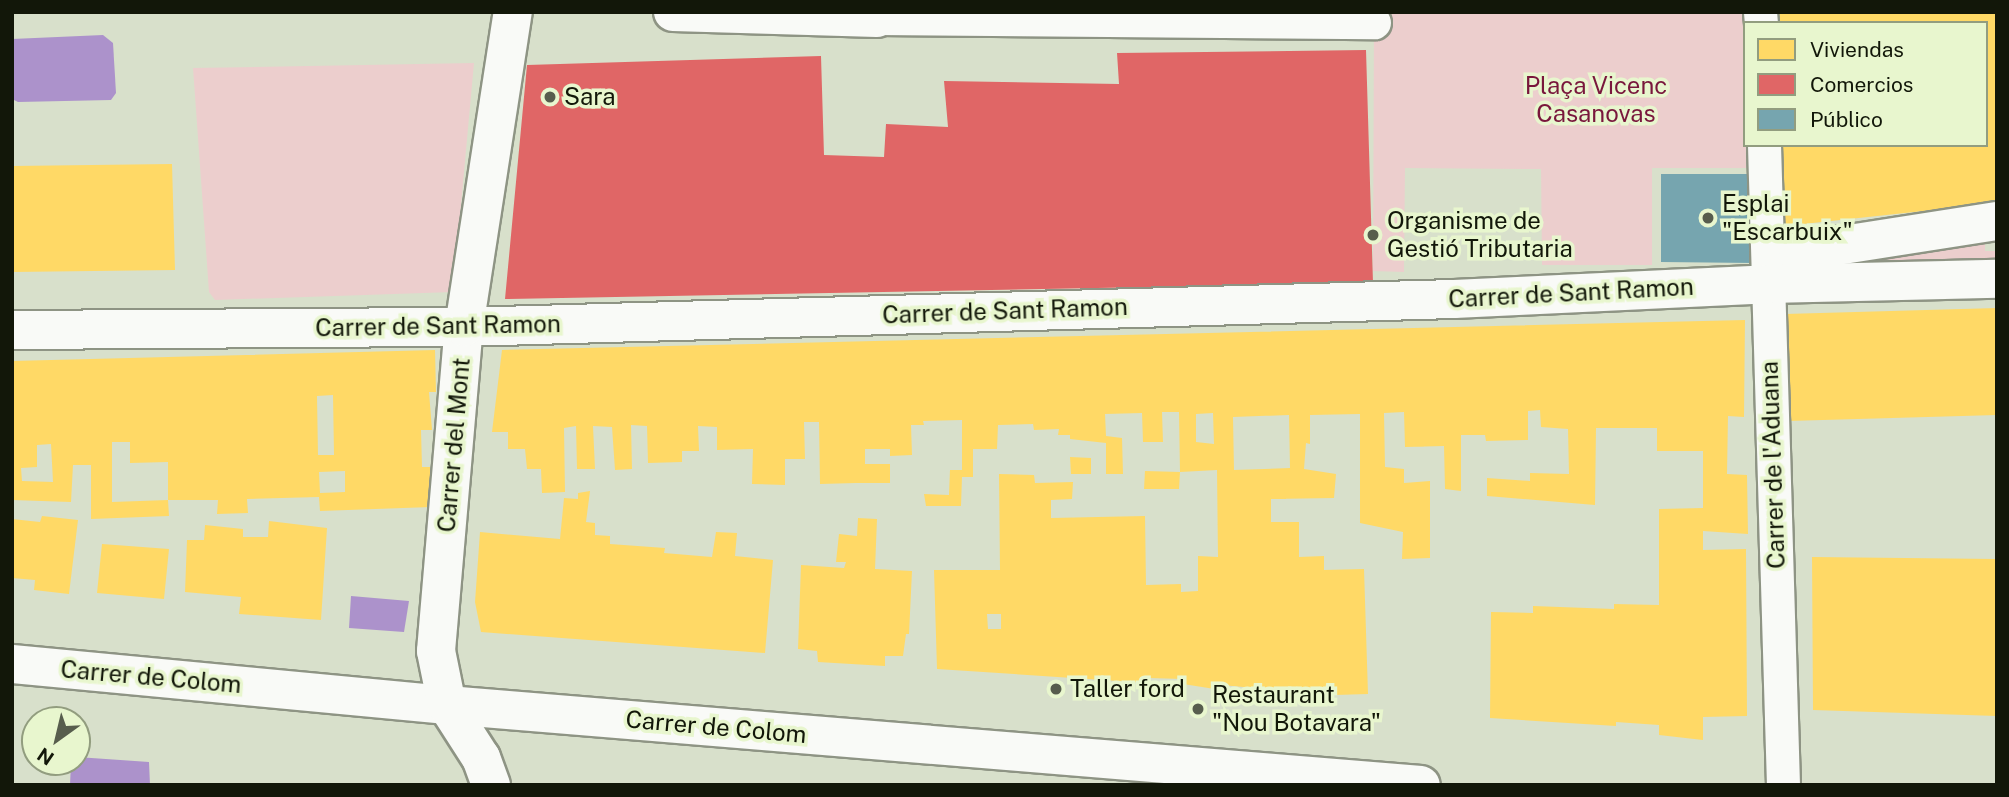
<!DOCTYPE html>
<meta charset="utf-8">
<style>
body{margin:0}
#map{position:relative;width:2009px;height:797px;overflow:hidden;background:#d8e0cb;font-family:"Public Sans",sans-serif}
div>[style]{position:absolute}
.green>*{inset:0;background:#eccecd}
.water>*{inset:0;background:#ac92cb}
.homes>*{inset:0;background:#ffd966}
.shops>*{inset:0;background:#e06666}
.public>*{inset:0;background:#76a5af}
.roads{filter:drop-shadow(2px 0 #8e9484) drop-shadow(-2px 0 #8e9484) drop-shadow(0 2px #8e9484) drop-shadow(0 -2px #8e9484)}
.pedestrian>*{height:33px;margin:-16.5px;padding:0 16.5px;transform-origin:16.5px;border-radius:16.5px;background:#f9faf7}
.minor>*{height:38px;margin:-19px;padding:0 19px;transform-origin:19px;border-radius:19px;background:#f9faf7}
.dots>*{width:19px;height:19px;translate:-50% -50%;box-sizing:border-box;border:4px solid #e8f6ce;border-radius:50%}
span{translate:-50% -50%;white-space:nowrap;text-align:center;line-height:1.15;-webkit-text-stroke:7px #e8f6ce;paint-order:stroke}
.park-label{font-size:24px;color:#79173c}
.poi-label{font-size:24px;color:#121709}
.left{translate:0 -50%;text-align:left}
.street-label{font-size:24px;color:#121709}
.frame{position:absolute;inset:0;border:14px solid #121709;pointer-events:none}
.legend{position:absolute;left:1743px;top:21px;width:245px;height:126px;box-sizing:border-box;background:#e8f6ce;border:2px solid #929d7f;margin:0;padding:9px 12px;list-style:none;font-size:21px;color:#121709}
.legend li{display:flex;align-items:center;gap:14px;height:35px}
.legend b{width:35px;border:2px solid #929d7f}
.north{position:absolute;left:21px;top:706px;width:70px;height:70px;box-sizing:border-box;background:#e8f6ce;border:2px solid #929d7f;border-radius:50%;rotate:214deg;font-size:19px;font-weight:700;line-height:28px;text-align:center;color:#121709}
.north::after{content:'';display:block;margin:auto;width:24px;height:32px;background:#575d4d;clip-path:polygon(50% 0,100% 100%,50% 72%,0 100%)}
</style>
<div id="map">
<div class="green">
<i style="clip-path:polygon(1374px 12px,1745px 12px,1746px 168px,1652px 168px,1652px 265px,1542px 265px,1541px 169px,1405px 168px,1404px 272px,1373px 271px)"></i>
<i style="clip-path:polygon(474px 63px,453px 292px,215px 300px,209px 292px,193px 68px)"></i>
<i style="clip-path:polygon(1985px 233px,1985px 251px,1997px 251px,1997px 266px,1810px 273px,1795px 258px)"></i>
</div>
<div class="water">
<i style="clip-path:polygon(103px 35px,113px 43px,116px 93px,111px 100px,18px 102px,12px 99px,12px 39px)"></i>
<i style="clip-path:polygon(351px 596px,409px 601px,404px 632px,349px 628px)"></i>
<i style="clip-path:polygon(77px 757px,149px 762px,150px 785px,70px 785px,71px 762px,77px 762px)"></i>
</div>
<div class="homes">
<i style="clip-path:polygon(1765px 12px,1997px 12px,1997px 203px,1776px 227px,1772px 145px,1986px 145px,1986px 23px,1766px 23px)"></i>
<i style="clip-path:polygon(172px 164px,175px 270px,12px 272px,12px 166px)"></i>
<i style="clip-path:polygon(1997px 308px,1997px 415px,1788px 421px,1785px 314px)"></i>
<i style="clip-path:polygon(evenodd,1745px 320px,1744px 417px,1728px 416px,1727px 474px,1747px 475px,1748px 534px,1703px 531px,1703px 550px,1746px 549px,1747px 716px,1703px 717px,1703px 740px,1659px 735px,1659px 725px,1616px 722px,1616px 726px,1490px 718px,1491px 612px,1533px 613px,1533px 606px,1614px 609px,1614px 604px,1659px 605px,1659px 509px,1703px 508px,1703px 451px,1657px 451px,1657px 428px,1596px 428px,1595px 505px,1487px 496px,1487px 478px,1530px 481px,1530px 473px,1569px 474px,1568px 429px,1541px 427px,1540px 410px,1528px 411px,1528px 440px,1486px 441px,1485px 435px,1461px 435px,1461px 491px,1445px 489px,1444px 446px,1405px 447px,1404px 412px,1384px 413px,1385px 467px,1404px 469px,1404px 483px,1430px 481px,1430px 558px,1402px 559px,1403px 532px,1360px 523px,1360px 414px,1310px 415px,1310px 444px,1306px 443px,1304px 469px,1336px 474px,1334px 498px,1271px 499px,1271px 522px,1299px 522px,1299px 557px,1324px 556px,1324px 570px,1364px 569px,1368px 694px,1302px 696px,1302px 692px,1221px 685px,1221px 690px,1183px 684px,1183px 679px,1149px 678px,1148px 683px,937px 669px,934px 570px,1000px 570px,999px 474px,1034px 475px,1035px 483px,1073px 482px,1072px 499px,1051px 500px,1051px 518px,1145px 516px,1146px 585px,1181px 584px,1181px 592px,1198px 591px,1198px 556px,1218px 557px,1217px 470px,1180px 472px,1179px 412px,1162px 412px,1163px 442px,1143px 442px,1142px 413px,1105px 414px,1106px 436px,1122px 438px,1123px 474px,1106px 474px,1106px 443px,1070px 439px,1070px 435px,1058px 435px,1059px 429px,1034px 430px,1033px 424px,998px 425px,997px 449px,973px 449px,973px 477px,962px 477px,961px 506px,926px 506px,924px 494px,949px 495px,950px 470px,962px 470px,962px 420px,923px 421px,924px 425px,911px 425px,912px 455px,890px 456px,890px 449px,865px 449px,865px 464px,890px 464px,890px 483px,856px 483px,820px 484px,819px 422px,804px 422px,805px 459px,785px 459px,785px 485px,752px 484px,753px 449px,717px 450px,717px 427px,698px 426px,699px 451px,682px 451px,682px 462px,648px 463px,647px 426px,631px 425px,632px 469px,615px 470px,612px 427px,593px 426px,595px 469px,577px 469px,576px 426px,564px 428px,565px 492px,542px 493px,541px 469px,527px 469px,525px 449px,508px 449px,508px 432px,492px 432px,502px 350px,1745px 320px,1213px 413px,1214px 444px,1196px 442px,1196px 414px,1213px 413px,1745px 320px,1289px 415px,1290px 468px,1234px 470px,1233px 417px,1289px 415px,1745px 320px,987px 614px,1001px 614px,1001px 629px,988px 629px,987px 614px)"></i>
<i style="clip-path:polygon(evenodd,435px 350px,436px 392px,429px 392px,432px 430px,421px 430px,422px 467px,430px 467px,431px 507px,320px 511px,319px 497px,247px 499px,248px 513px,217px 514px,218px 500px,168px 500px,168px 462px,130px 463px,130px 442px,112px 442px,112px 502px,168px 500px,169px 516px,91px 519px,91px 465px,73px 465px,71px 502px,12px 500px,12px 361px,435px 350px,333px 395px,334px 455px,318px 455px,317px 396px,333px 395px,435px 350px,51px 444px,53px 482px,22px 481px,21px 468px,37px 467px,37px 445px,51px 444px,435px 350px,345px 471px,345px 492px,320px 493px,319px 472px,345px 471px)"></i>
<i style="clip-path:polygon(1070px 457px,1091px 458px,1091px 474px,1071px 474px)"></i>
<i style="clip-path:polygon(1145px 471px,1180px 472px,1179px 489px,1144px 489px)"></i>
<i style="clip-path:polygon(590px 491px,586px 522px,595px 523px,595px 535px,610px 536px,610px 544px,665px 548px,664px 553px,712px 557px,716px 532px,737px 533px,735px 556px,773px 560px,765px 653px,481px 632px,475px 602px,480px 532px,560px 539px,564px 498px,578px 499px,578px 493px)"></i>
<i style="clip-path:polygon(42px 516px,78px 520px,69px 594px,34px 590px,35px 580px,12px 578px,12px 519px,40px 522px)"></i>
<i style="clip-path:polygon(858px 518px,877px 519px,875px 569px,912px 571px,909px 634px,906px 634px,903px 656px,885px 656px,885px 666px,818px 662px,817px 651px,798px 649px,801px 565px,844px 568px,846px 562px,836px 562px,839px 534px,857px 536px)"></i>
<i style="clip-path:polygon(269px 521px,327px 528px,321px 620px,239px 614px,241px 597px,185px 592px,187px 540px,204px 540px,205px 525px,243px 529px,243px 537px,268px 537px)"></i>
<i style="clip-path:polygon(102px 544px,169px 549px,164px 599px,97px 593px)"></i>
<i style="clip-path:polygon(1812px 557px,1997px 559px,1997px 716px,1813px 710px)"></i>
</div>
<div class="shops">
<i style="clip-path:polygon(1366px 50px,1373px 283px,505px 299px,527px 65px,821px 56px,824px 155px,884px 157px,886px 124px,948px 127px,944px 81px,1119px 84px,1117px 53px)"></i>
</div>
<div class="public">
<i style="clip-path:polygon(1661px 174px,1755px 174px,1754px 263px,1661px 262px)"></i>
</div>
<div class="roads">
<div class="pedestrian">
<i style="left:1760px;top:12px;width:11px;rotate:85deg"></i>
<i style="left:877px;top:18px;width:497px;rotate:0.5deg"></i>
<i style="left:1764px;top:145px;width:640px;rotate:88.3deg"></i>
</div>
<div class="minor">
<i style="left:673px;top:12px;width:204px;rotate:1.7deg"></i>
<i style="left:1768px;top:284px;width:44px;rotate:-46.8deg"></i>
<i style="left:1798px;top:252px;width:201px;rotate:-8.9deg"></i>
<i style="left:12px;top:330px;width:452px;rotate:-0.4deg"></i>
<i style="left:464px;top:327px;width:990px;rotate:-1.62deg"></i>
<i style="left:1454px;top:299px;width:314px;rotate:-2.7deg"></i>
<i style="left:1768px;top:284px;width:229px;rotate:-1.3deg"></i>
<i style="left:12px;top:664px;width:437px;rotate:5.4deg"></i>
<i style="left:447px;top:705px;width:977px;rotate:4.7deg"></i>
<i style="left:491px;top:785px;width:29px;rotate:-110deg"></i>
<i style="left:481px;top:758px;width:63px;rotate:-122.7deg"></i>
<i style="left:447px;top:705px;width:55px;rotate:-101.5deg"></i>
<i style="left:436px;top:651px;width:325px;rotate:-85.1deg"></i>
<i style="left:464px;top:327px;width:319px;rotate:-81.2deg"></i>
</div>
</div>
<div class="dots">
<i style="left:550px;top:97px;background:#575d4d"></i>
<i style="left:1708px;top:218px;background:#575d4d"></i>
<i style="left:1373px;top:235px;background:#575d4d"></i>
<i style="left:1056px;top:689px;background:#575d4d"></i>
<i style="left:1198px;top:709px;background:#575d4d"></i>
</div>
<div class="park-label">
<span style="left:1596px;top:100px">Plaça Vicenc<br>Casanovas</span>
</div>
<div class="poi-label">
<span class="left" style="left:564px;top:97px">Sara</span>
<span class="left" style="left:1722px;top:218px">Esplai<br>"Escarbuix"</span>
<span class="left" style="left:1387px;top:235px">Organisme de<br>Gestió Tributaria</span>
<span class="left" style="left:1070px;top:689px">Taller ford</span>
<span class="left" style="left:1212px;top:709px">Restaurant<br>"Nou Botavara"</span>
</div>
<div class="street-label">
<span style="left:1571px;top:293px;rotate:-3deg">Carrer de Sant Ramon</span>
<span style="left:1005px;top:311px;rotate:-2deg">Carrer de Sant Ramon</span>
<span style="left:438px;top:326px;rotate:-1deg">Carrer de Sant Ramon</span>
<span style="left:454px;top:445px;rotate:-85deg">Carrer del Mont</span>
<span style="left:1773px;top:465px;rotate:-92deg">Carrer de l'Aduana</span>
<span style="left:151px;top:677px;rotate:5deg">Carrer de Colom</span>
<span style="left:716px;top:727px;rotate:5deg">Carrer de Colom</span>
</div>
<div class="frame"></div>
<ul class="legend">
<li><b style="height:19px;background:#ffd966"></b>Viviendas</li>
<li><b style="height:19px;background:#e06666"></b>Comercios</li>
<li><b style="height:19px;background:#76a5af"></b>Público</li>
</ul>
<div class="north">N</div>
</div>
